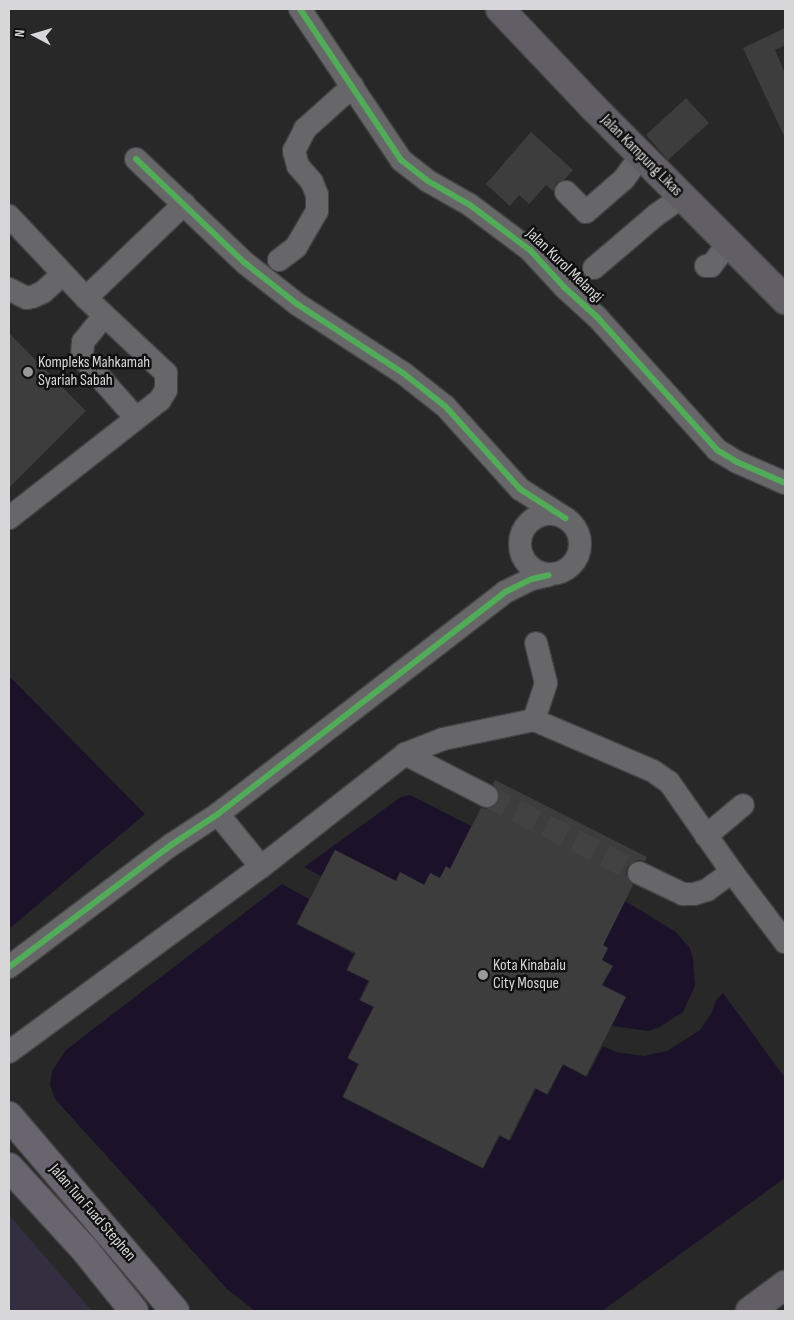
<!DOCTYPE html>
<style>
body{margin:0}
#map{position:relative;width:794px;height:1320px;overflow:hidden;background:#282829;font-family:"Sofia Sans Condensed",sans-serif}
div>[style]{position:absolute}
.green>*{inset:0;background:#342e41}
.water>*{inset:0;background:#1b122a}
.building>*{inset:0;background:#3d3d3e}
.minor-tunnel>*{height:22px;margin-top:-11px;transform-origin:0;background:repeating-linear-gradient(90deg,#424243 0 22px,transparent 0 33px)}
.roads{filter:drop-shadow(1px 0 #444446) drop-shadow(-1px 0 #444446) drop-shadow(0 1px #444446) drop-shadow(0 -1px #444446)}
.minor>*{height:22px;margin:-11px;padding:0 11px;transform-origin:11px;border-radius:11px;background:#676668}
.minor>.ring{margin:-11px;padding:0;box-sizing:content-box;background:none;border:22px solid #676668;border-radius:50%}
.major>*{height:28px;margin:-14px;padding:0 14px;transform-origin:14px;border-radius:14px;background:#615f65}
.highway>*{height:28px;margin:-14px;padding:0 14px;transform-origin:14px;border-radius:14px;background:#69656f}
.cycleway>*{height:6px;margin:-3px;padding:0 3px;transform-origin:3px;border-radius:3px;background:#51ab58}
.dots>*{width:14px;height:14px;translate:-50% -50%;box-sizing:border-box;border:2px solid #101011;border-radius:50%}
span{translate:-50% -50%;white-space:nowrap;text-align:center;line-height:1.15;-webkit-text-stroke:5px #101011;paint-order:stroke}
.street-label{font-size:16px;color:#d7d7d9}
.poi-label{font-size:16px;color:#d7d7d9}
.left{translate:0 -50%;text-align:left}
.frame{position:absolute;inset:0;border:10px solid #d7d7d9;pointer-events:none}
.north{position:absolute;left:10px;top:10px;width:50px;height:50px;-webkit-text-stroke:4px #101011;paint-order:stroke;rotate:276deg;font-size:14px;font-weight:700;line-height:20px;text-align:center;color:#d7d7d9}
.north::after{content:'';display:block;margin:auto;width:18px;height:22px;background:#d7d7d9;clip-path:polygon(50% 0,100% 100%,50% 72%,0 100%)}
</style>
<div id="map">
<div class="green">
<i style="clip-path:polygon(9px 1215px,92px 1311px,10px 1311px)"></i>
</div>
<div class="water">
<i style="clip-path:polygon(9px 676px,145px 814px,9px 929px)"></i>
<i style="clip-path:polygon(410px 795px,471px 826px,450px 869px,446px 867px,440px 878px,424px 885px,400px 872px,396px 881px,335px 850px,321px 876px,304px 867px,401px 797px)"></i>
<i style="clip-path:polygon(282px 884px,309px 899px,296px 924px,354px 954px,346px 970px,368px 981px,359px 1000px,373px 1007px,347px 1058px,358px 1064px,342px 1097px,483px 1169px,500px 1136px,510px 1141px,536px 1089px,548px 1095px,563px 1065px,587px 1077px,603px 1046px,616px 1052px,644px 1056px,667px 1051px,700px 1030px,712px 1012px,716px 1000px,723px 993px,785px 1078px,785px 1178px,602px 1311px,255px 1311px,227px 1289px,55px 1099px,50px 1085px,52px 1071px,66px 1050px)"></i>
<i style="clip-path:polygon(625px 901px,676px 932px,690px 948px,693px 959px,695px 986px,683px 1012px,660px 1027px,648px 1031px,612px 1026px,626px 997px,602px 985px,612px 966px,602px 960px,608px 948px,603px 945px)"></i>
</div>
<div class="building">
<i style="clip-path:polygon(785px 28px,785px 45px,775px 50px,785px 73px,785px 138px,743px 48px)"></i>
<i style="clip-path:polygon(686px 98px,709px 123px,668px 160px,646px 135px)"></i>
<i style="clip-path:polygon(531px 132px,573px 170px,565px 179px,556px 183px,553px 191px,546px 185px,529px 204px,519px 195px,510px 206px,486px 184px)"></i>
<i style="clip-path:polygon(9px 333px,86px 411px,9px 488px)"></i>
<i style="clip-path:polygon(495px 780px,647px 857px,645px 861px,638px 860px,627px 867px,626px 874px,633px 885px,603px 945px,608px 948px,602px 960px,613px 966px,602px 985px,626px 997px,586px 1076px,563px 1064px,547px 1094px,535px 1088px,509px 1140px,499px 1135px,483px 1168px,343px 1097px,359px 1064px,348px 1058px,374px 1007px,360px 1000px,370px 981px,347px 970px,356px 953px,297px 924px,335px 850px,396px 881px,400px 872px,424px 885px,430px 873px,440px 878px,446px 866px,450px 869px,481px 808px,488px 809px,498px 802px,500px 795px,493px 784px)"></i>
</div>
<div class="minor-tunnel">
<i style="left:487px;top:796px;width:170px;rotate:26.9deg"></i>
</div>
<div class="roads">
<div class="minor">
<i style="left:300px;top:9px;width:182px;rotate:56.2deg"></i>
<i style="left:401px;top:160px;width:34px;rotate:38deg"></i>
<i style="left:428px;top:181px;width:48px;rotate:29.7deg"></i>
<i style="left:470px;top:205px;width:75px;rotate:36.9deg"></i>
<i style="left:530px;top:250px;width:50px;rotate:47.4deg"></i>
<i style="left:564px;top:287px;width:45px;rotate:42.3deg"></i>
<i style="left:597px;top:317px;width:179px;rotate:47.9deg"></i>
<i style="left:717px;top:450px;width:23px;rotate:31deg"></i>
<i style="left:737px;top:462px;width:52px;rotate:23.6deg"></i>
<i style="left:136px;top:159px;width:151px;rotate:43.7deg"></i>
<i style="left:245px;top:263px;width:66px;rotate:38.3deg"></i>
<i style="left:297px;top:304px;width:126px;rotate:33.1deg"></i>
<i style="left:403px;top:373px;width:53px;rotate:38.2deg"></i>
<i style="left:445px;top:406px;width:112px;rotate:47.9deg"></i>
<i style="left:520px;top:489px;width:54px;rotate:32.8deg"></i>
<i style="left:566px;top:192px;width:28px;rotate:45deg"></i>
<i style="left:586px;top:212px;width:50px;rotate:-41deg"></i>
<i style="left:624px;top:179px;width:29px;rotate:-54deg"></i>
<i style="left:9px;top:216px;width:112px;rotate:46.8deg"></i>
<i style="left:86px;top:298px;width:110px;rotate:43.2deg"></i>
<i style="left:166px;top:373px;width:17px;rotate:90deg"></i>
<i style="left:166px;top:390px;width:12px;rotate:121deg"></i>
<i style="left:160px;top:400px;width:192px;rotate:142deg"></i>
<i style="left:279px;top:260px;width:21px;rotate:-37deg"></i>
<i style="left:296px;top:247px;width:42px;rotate:-59.7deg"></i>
<i style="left:317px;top:211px;width:16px;rotate:-90deg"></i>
<i style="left:317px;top:195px;width:14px;rotate:-111deg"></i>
<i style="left:312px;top:182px;width:21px;rotate:-131deg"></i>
<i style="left:298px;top:166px;width:16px;rotate:-105deg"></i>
<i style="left:294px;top:151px;width:25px;rotate:-63deg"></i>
<i style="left:305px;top:129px;width:64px;rotate:-41.9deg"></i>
<i style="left:706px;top:266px;width:5px"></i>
<i style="left:711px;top:266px;width:30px;rotate:-53deg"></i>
<i style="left:594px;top:268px;width:82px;rotate:-40.5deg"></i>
<i style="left:656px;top:215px;width:32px;rotate:-35deg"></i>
<i style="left:9px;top:289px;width:20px;rotate:27deg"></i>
<i style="left:27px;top:298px;width:5px;rotate:-11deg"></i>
<i style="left:32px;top:297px;width:12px;rotate:-24deg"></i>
<i style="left:43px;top:292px;width:27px;rotate:-42deg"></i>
<i style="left:86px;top:298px;width:136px;rotate:-43.8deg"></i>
<i style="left:104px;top:316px;width:33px;rotate:129deg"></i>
<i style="left:83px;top:342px;width:15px;rotate:94deg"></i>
<i style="left:82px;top:357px;width:81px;rotate:48.5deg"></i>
<i class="ring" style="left:520px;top:514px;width:38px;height:38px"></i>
<i style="left:534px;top:720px;width:39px;rotate:-72deg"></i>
<i style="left:546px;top:683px;width:41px;rotate:-104deg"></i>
<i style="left:405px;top:754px;width:92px;rotate:27.1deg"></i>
<i style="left:218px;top:814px;width:68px;rotate:50.9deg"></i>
<i style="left:706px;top:836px;width:48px;rotate:-40deg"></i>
<i style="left:639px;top:873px;width:49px;rotate:25.5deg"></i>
<i style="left:683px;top:894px;width:11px"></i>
<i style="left:694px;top:894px;width:14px;rotate:-17deg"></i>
<i style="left:707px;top:890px;width:31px;rotate:-36deg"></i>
<i style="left:9px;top:967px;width:203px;rotate:-37deg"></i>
<i style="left:171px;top:845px;width:56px;rotate:-33.4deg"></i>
<i style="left:218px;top:814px;width:363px;rotate:-37.7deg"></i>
<i style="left:505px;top:592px;width:30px;rotate:-26deg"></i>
<i style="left:532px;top:579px;width:17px;rotate:-13deg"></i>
<i style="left:9px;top:1052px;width:313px;rotate:-36.3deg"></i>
<i style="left:261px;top:867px;width:183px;rotate:-38.1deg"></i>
<i style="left:405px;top:754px;width:41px;rotate:-21.5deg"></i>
<i style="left:443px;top:739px;width:93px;rotate:-11.8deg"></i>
<i style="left:534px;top:720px;width:129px;rotate:23.2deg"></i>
<i style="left:653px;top:771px;width:19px;rotate:35deg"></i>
<i style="left:669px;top:782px;width:110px;rotate:55deg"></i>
<i style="left:732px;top:872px;width:88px;rotate:52.9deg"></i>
</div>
<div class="major">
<i style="left:500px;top:9px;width:134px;rotate:46.5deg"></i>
<i style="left:592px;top:106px;width:274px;rotate:45.1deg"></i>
<i style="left:750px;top:1311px;width:44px;rotate:-36.6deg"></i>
</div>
<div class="highway">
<i style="left:9px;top:1116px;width:256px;rotate:49.6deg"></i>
<i style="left:9px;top:1167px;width:113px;rotate:47.5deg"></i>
<i style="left:85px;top:1250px;width:78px;rotate:51.2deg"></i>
</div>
</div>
<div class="cycleway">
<i style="left:300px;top:9px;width:182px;rotate:56.2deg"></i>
<i style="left:401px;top:160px;width:34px;rotate:38deg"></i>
<i style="left:428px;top:181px;width:48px;rotate:29.7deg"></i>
<i style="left:470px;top:205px;width:75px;rotate:36.9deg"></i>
<i style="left:530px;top:250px;width:50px;rotate:47.4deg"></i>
<i style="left:564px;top:287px;width:45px;rotate:42.3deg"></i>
<i style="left:597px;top:317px;width:179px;rotate:47.9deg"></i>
<i style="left:717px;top:450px;width:23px;rotate:31deg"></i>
<i style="left:737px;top:462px;width:52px;rotate:23.6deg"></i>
<i style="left:136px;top:159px;width:151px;rotate:43.7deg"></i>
<i style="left:245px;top:263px;width:66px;rotate:38.3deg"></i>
<i style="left:297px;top:304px;width:126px;rotate:33.1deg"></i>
<i style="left:403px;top:373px;width:53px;rotate:38.2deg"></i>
<i style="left:445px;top:406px;width:112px;rotate:47.9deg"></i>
<i style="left:520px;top:489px;width:54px;rotate:32.8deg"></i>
<i style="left:9px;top:967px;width:203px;rotate:-37deg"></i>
<i style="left:171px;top:845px;width:56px;rotate:-33.4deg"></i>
<i style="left:218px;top:814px;width:363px;rotate:-37.7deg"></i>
<i style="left:505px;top:592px;width:30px;rotate:-26deg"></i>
<i style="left:532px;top:579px;width:17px;rotate:-13deg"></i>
</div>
<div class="dots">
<i style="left:28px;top:372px;background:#9a9a9b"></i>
<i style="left:483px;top:975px;background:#9a9a9b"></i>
</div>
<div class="street-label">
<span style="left:641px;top:156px;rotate:45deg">Jalan Kampung Likas</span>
<span style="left:564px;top:266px;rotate:44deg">Jalan Kurol Melangi</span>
<span style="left:92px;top:1213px;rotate:49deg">Jalan Tun Fuad Stephen</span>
</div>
<div class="poi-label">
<span class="left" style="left:38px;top:372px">Kompleks Mahkamah<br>Syariah Sabah</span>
<span class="left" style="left:493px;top:975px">Kota Kinabalu<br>City Mosque</span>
</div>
<div class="frame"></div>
<div class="north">N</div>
</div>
